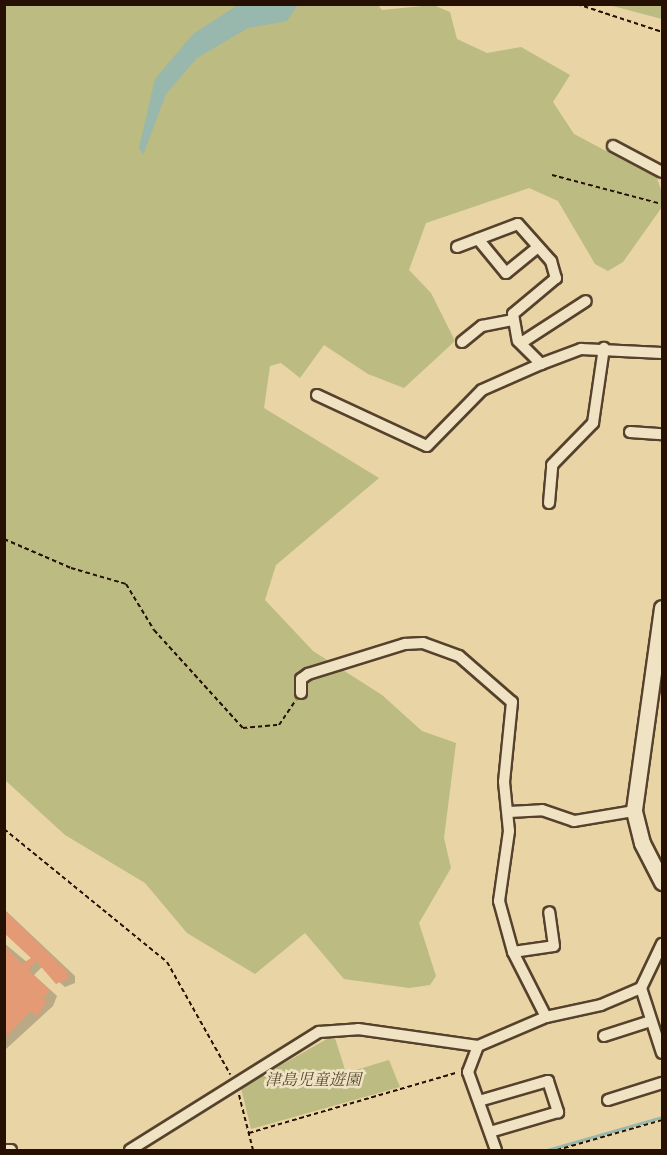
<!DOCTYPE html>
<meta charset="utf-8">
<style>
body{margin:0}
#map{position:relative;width:667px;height:1155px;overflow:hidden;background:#e8d4a5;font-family:"IM FELL Great Primer","Noto Serif JP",serif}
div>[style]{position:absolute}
.green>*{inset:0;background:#bbbb82}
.water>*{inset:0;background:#98b7ad}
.shadow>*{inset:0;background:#0003}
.stream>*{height:3px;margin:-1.5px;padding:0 1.5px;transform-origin:1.5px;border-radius:1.5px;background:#98b7ad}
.building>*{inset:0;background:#e49a75}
.path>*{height:2px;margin-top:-1px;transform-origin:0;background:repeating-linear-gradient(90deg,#261003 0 4.5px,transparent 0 7.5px)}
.roads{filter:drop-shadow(2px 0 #56412c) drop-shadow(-2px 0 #56412c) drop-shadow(0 2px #56412c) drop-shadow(0 -2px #56412c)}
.street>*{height:10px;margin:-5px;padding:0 5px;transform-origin:5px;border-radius:5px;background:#f0e3c4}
.secondary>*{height:15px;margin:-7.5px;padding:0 7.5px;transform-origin:7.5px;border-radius:7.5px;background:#f0e3c4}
span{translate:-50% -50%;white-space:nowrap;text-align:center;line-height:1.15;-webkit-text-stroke:5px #f0e3c4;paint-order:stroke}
.park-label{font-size:16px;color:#5a4c2f;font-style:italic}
.frame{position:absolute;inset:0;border:6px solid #261003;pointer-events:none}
</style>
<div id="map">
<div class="green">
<i style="clip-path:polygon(377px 4px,382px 10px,433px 5px,450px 12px,457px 39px,487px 53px,521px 47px,570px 75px,553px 102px,574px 134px,657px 178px,662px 193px,662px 207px,623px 262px,608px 271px,595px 264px,558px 201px,529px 188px,426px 223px,409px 270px,431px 293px,455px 341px,404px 388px,368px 374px,324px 345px,300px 378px,281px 363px,270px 366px,264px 408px,379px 478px,276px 565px,265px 600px,313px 651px,382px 695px,422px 731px,456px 743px,444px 838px,451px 868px,419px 923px,436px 976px,430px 985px,409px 988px,344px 979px,305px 933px,255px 974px,187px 933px,145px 883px,65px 835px,5px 780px,4px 5px)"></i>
<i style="clip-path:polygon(609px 5px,662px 5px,662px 19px)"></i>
<i style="clip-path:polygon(334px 1035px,346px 1073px,389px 1060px,400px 1087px,251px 1129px,241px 1088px)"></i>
</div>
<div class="water">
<i style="clip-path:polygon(238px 5px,297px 6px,287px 21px,248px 28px,197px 58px,166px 94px,143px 155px,139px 148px,155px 79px,193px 34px)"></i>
</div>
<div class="shadow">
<i style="clip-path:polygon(4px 909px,75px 976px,75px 983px,65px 987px,42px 967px,34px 975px,57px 996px,53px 1006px,6px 1049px,4px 943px,28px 963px,33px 958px,4px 931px)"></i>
</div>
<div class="stream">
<i style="left:547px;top:1150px;width:120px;rotate:-16deg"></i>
</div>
<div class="building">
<i style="clip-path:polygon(4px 910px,67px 971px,67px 979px,56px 984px,36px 961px,28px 970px,50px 991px,43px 998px,47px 1001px,37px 1017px,31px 1011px,4px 1039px,4px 946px,22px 964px,31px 958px,4px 933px)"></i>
</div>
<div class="path">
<i style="left:577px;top:4px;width:89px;rotate:18.2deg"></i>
<i style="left:552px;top:175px;width:114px;rotate:14.8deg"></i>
<i style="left:4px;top:539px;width:73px;rotate:23.4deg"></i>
<i style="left:71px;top:568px;width:57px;rotate:16.2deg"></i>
<i style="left:126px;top:584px;width:54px;rotate:58.7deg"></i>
<i style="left:154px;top:630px;width:132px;rotate:47.8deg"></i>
<i style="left:243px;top:728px;width:36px;rotate:-5deg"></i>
<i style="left:279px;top:725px;width:30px;rotate:-56deg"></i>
<i style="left:4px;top:829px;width:210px;rotate:39.2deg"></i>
<i style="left:167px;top:962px;width:129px;rotate:60.6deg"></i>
<i style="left:239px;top:1095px;width:57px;rotate:75.7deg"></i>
<i style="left:249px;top:1133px;width:216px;rotate:-16.2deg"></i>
<i style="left:557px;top:1150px;width:109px;rotate:-15.9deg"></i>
</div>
<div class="roads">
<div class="street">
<i style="left:613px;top:146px;width:55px;rotate:28deg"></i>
<i style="left:478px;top:239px;width:44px;rotate:50.5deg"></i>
<i style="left:506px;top:273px;width:41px;rotate:-39.1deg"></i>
<i style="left:457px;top:247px;width:65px;rotate:-20.7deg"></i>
<i style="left:518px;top:224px;width:50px;rotate:48.3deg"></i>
<i style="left:551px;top:261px;width:18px;rotate:74deg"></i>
<i style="left:556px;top:278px;width:56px;rotate:140.1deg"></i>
<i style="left:513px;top:314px;width:27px;rotate:80deg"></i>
<i style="left:518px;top:341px;width:33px;rotate:45deg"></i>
<i style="left:462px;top:342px;width:26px;rotate:-39deg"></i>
<i style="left:482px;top:326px;width:32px;rotate:-11deg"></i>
<i style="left:521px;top:343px;width:77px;rotate:-32.9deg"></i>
<i style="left:317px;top:395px;width:121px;rotate:24.9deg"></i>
<i style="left:427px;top:446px;width:78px;rotate:-45.5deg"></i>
<i style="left:482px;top:390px;width:64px;rotate:-23.8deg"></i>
<i style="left:541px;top:364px;width:43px;rotate:-20.6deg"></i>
<i style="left:581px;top:349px;width:81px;rotate:2.8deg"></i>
<i style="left:630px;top:432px;width:32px;rotate:4deg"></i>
<i style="left:549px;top:503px;width:38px;rotate:-85deg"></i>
<i style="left:552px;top:465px;width:59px;rotate:-45.7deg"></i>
<i style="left:593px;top:423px;width:76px;rotate:-81.7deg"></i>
<i style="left:301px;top:693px;width:14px;rotate:-90deg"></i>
<i style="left:301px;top:679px;width:9px;rotate:-36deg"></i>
<i style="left:308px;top:674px;width:102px;rotate:-17.2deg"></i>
<i style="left:405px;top:644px;width:18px;rotate:-3deg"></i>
<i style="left:423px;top:643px;width:38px;rotate:20deg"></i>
<i style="left:459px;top:656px;width:70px;rotate:41deg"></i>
<i style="left:512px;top:702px;width:80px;rotate:95.7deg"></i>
<i style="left:504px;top:782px;width:49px;rotate:84.2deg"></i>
<i style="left:509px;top:831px;width:71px;rotate:98.1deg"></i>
<i style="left:499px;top:901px;width:53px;rotate:74.6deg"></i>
<i style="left:513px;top:952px;width:73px;rotate:63.1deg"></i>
<i style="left:509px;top:812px;width:33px;rotate:-3deg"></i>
<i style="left:542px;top:810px;width:34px;rotate:19deg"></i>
<i style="left:574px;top:821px;width:61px;rotate:-9.5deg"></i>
<i style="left:513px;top:952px;width:41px;rotate:-8.3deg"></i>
<i style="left:554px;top:946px;width:34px;rotate:-98deg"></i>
<i style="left:641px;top:988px;width:68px;rotate:72.1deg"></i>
<i style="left:604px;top:1036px;width:49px;rotate:-17.7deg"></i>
<i style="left:478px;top:1046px;width:28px;rotate:111deg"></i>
<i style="left:468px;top:1072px;width:83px;rotate:70.3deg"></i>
<i style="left:608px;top:1100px;width:57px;rotate:-17.5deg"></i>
<i style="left:479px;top:1101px;width:72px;rotate:-16.2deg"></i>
<i style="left:548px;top:1081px;width:33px;rotate:72deg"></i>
<i style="left:558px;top:1112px;width:71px;rotate:163.6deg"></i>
<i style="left:4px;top:1150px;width:7px"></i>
<i style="left:130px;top:1150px;width:223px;rotate:-32deg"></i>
<i style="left:319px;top:1032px;width:39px;rotate:-4deg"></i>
<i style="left:358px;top:1029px;width:121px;rotate:8.1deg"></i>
<i style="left:478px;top:1046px;width:74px;rotate:-23.1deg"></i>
<i style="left:546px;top:1017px;width:56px;rotate:-12.3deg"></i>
<i style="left:601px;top:1005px;width:43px;rotate:-23deg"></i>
<i style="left:641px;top:988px;width:49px;rotate:-64.5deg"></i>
</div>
<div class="secondary">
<i style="left:662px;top:608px;width:205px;rotate:97.9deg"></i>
<i style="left:634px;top:811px;width:33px;rotate:76deg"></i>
<i style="left:642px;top:843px;width:44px;rotate:62.9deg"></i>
</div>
</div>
<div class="park-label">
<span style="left:313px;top:1080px">津島児童遊園</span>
</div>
<div class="frame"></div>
</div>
